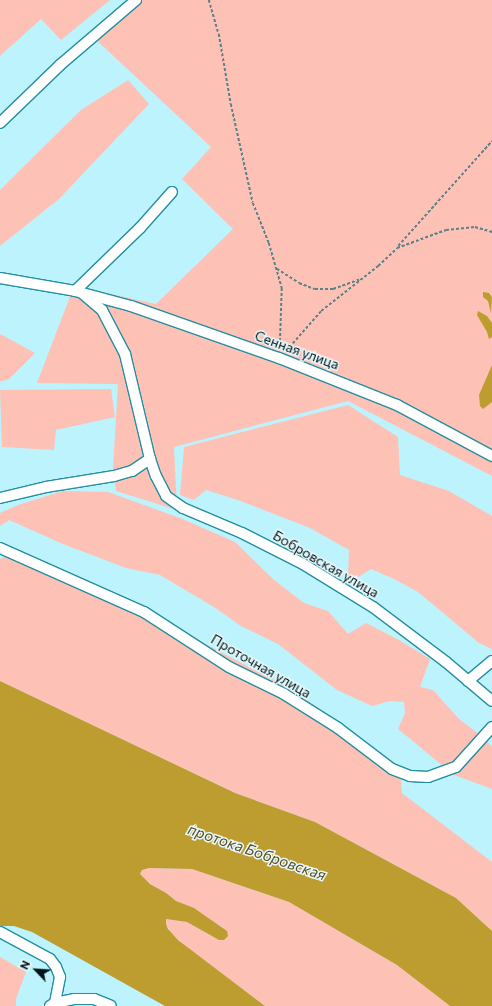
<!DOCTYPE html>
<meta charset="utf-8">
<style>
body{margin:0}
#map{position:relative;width:492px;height:1006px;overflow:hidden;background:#bcf3fd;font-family:Commissioner,sans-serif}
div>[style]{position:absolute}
.green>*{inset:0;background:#fec1b6}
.water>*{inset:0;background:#bd9c30}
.path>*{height:1.5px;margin-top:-0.75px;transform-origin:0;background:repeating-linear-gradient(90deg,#5c8187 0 3px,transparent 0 5px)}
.roads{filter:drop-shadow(1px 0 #238fa0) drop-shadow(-1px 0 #238fa0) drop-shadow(0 1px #238fa0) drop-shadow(0 -1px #238fa0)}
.minor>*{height:10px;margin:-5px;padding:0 5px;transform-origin:5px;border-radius:5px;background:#fff}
span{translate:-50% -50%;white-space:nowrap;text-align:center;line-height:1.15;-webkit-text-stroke:3px #e7f9fc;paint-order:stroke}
.street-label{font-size:14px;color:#011518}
.water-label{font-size:15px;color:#5b4d22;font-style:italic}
.north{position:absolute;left:16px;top:950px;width:40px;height:40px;-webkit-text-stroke:3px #e7f9fc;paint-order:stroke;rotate:295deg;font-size:11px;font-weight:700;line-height:16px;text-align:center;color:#011518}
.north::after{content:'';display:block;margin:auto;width:14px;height:18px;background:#011518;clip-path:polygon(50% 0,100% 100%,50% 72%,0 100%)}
</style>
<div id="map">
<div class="green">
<i style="clip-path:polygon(0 0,110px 0,61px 40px,41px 19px,0 56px)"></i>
<i style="clip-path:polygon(136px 0,492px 0,492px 476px,348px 401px,174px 447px,177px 510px,116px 491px,113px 468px,118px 384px,37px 383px,74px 286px,156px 304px,233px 229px,182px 179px,211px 147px,93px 37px)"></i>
<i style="clip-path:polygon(128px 80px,149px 104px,59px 199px,0 246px,0 190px,81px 110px)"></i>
<i style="clip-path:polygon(0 334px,35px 353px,9px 379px,0 382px)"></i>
<i style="clip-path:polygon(111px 389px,115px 417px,56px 430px,54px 450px,2px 447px,0 390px)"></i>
<i style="clip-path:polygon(348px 405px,398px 437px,400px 475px,449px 491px,492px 516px,492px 649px,479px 643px,418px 592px,392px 578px,371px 569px,355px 579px,348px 576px,349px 550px,310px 528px,238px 500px,206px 490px,194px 500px,180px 495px,184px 447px)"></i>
<i style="clip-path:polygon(63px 491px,108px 492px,180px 518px,235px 542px,274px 580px,304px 603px,328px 611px,348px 634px,366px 623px,399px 640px,430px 659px,420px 687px,433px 690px,459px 719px,483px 737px,492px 747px,492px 789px,454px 775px,398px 729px,405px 713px,404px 702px,390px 701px,372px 706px,337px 690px,278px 644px,241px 626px,214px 607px,160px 575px,126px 568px,63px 544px,9px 520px,0 526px,0 513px,18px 505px)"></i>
<i style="clip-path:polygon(15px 550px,147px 608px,207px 645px,290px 688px,400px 767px,402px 793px,492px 862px,492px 931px,456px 898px,315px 822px,235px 793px,0 681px,0 559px)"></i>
<i style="clip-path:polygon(149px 868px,192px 869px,289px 902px,397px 965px,450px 1006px,265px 1006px,189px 949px,171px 933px,166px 924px,166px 919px,187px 922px,219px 940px,223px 928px,197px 911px,176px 901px,142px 878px,140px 874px,142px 870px)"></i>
<i style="clip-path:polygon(0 957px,26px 972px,16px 999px,16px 1006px,0 1006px)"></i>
</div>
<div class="water">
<i style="clip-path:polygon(483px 292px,489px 293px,492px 297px,491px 313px,488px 301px,483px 297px)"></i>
<i style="clip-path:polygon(478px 311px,487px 316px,492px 323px,492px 337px,489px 339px,487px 332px,477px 315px)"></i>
<i style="clip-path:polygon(492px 365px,492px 402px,483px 409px,480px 406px,479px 395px)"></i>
<i style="clip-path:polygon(0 681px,235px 793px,315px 822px,456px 898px,492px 931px,492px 1006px,450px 1006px,397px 965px,289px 902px,192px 869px,149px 868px,142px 870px,140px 874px,150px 884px,166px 893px,176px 901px,194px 908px,227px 931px,228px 936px,224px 940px,219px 940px,187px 922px,166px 919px,166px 924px,168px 929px,178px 940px,265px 1006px,165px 1006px,32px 932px,14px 926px,0 926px)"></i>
</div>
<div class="path">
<i style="left:209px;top:0;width:35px;rotate:74deg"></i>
<i style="left:219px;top:34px;width:71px;rotate:80.3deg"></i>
<i style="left:231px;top:104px;width:101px;rotate:77.5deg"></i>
<i style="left:253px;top:203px;width:43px;rotate:68.2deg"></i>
<i style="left:269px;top:243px;width:47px;rotate:73.9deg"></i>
<i style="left:282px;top:288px;width:60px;rotate:91.9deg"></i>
<i style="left:398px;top:246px;width:141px;rotate:-48.2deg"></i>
<i style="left:277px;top:269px;width:26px;rotate:32deg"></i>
<i style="left:299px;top:283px;width:17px;rotate:21deg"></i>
<i style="left:315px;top:289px;width:18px"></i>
<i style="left:333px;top:289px;width:29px;rotate:-20deg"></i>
<i style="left:286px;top:351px;width:53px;rotate:-48.8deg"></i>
<i style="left:321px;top:311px;width:73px;rotate:-38.3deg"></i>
<i style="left:378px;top:266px;width:26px;rotate:-43deg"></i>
<i style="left:397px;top:248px;width:52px;rotate:-20.2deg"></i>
<i style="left:446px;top:230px;width:29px;rotate:-6deg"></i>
<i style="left:475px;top:227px;width:18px;rotate:16deg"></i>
</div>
<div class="roads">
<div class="minor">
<i style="left:0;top:123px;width:83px;rotate:-44deg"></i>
<i style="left:60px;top:65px;width:100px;rotate:-40.5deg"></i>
<i style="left:0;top:278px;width:76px;rotate:9.8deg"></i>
<i style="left:75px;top:291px;width:58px;rotate:15deg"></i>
<i style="left:131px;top:306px;width:157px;rotate:19.4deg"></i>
<i style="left:279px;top:358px;width:127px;rotate:21.7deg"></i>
<i style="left:397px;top:405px;width:108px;rotate:28.2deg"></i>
<i style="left:75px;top:291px;width:91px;rotate:-44.1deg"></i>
<i style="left:140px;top:228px;width:48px;rotate:-48.4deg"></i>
<i style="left:83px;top:294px;width:25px;rotate:40deg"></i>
<i style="left:102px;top:310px;width:50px;rotate:62.4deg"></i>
<i style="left:125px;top:354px;width:108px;rotate:76.6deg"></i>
<i style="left:150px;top:459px;width:18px;rotate:71deg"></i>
<i style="left:156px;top:476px;width:22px;rotate:63deg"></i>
<i style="left:166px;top:496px;width:21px;rotate:35deg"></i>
<i style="left:183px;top:508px;width:64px;rotate:23deg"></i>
<i style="left:242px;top:533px;width:68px;rotate:26.9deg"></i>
<i style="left:303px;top:564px;width:82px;rotate:31.6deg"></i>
<i style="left:373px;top:607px;width:91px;rotate:37deg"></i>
<i style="left:446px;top:662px;width:60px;rotate:40.3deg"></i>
<i style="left:0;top:498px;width:47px;rotate:-13.4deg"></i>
<i style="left:46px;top:487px;width:69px;rotate:-9.2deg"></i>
<i style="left:114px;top:476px;width:19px;rotate:-16deg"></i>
<i style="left:132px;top:471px;width:22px;rotate:-34deg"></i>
<i style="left:0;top:548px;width:158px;rotate:24deg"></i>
<i style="left:144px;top:612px;width:101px;rotate:32.9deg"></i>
<i style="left:229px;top:667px;width:61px;rotate:26.1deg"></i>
<i style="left:284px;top:694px;width:64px;rotate:32.2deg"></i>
<i style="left:338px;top:728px;width:68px;rotate:37.2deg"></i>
<i style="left:392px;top:769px;width:19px;rotate:21deg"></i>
<i style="left:410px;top:776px;width:18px;rotate:3deg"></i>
<i style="left:428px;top:777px;width:30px;rotate:-20deg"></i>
<i style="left:456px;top:767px;width:54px;rotate:-48deg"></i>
<i style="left:468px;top:681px;width:31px;rotate:-40deg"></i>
<i style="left:0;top:932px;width:57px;rotate:28.4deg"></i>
<i style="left:50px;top:959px;width:10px;rotate:53deg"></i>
<i style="left:56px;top:967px;width:11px;rotate:68deg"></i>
<i style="left:60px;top:977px;width:26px;rotate:101deg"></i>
<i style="left:50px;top:1006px;width:6px;rotate:-31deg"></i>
<i style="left:55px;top:1003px;width:19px;rotate:-12deg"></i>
<i style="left:74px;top:999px;width:20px"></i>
<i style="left:94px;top:999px;width:18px;rotate:22deg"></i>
</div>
</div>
<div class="street-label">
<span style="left:297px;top:350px;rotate:20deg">Сенная улица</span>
<span style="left:326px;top:564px;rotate:30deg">Бобровская улица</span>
<span style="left:261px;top:666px;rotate:30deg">Проточная улица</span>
</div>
<div class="water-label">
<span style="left:257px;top:852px;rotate:19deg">протока Бобровская</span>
</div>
<div class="north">N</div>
</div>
